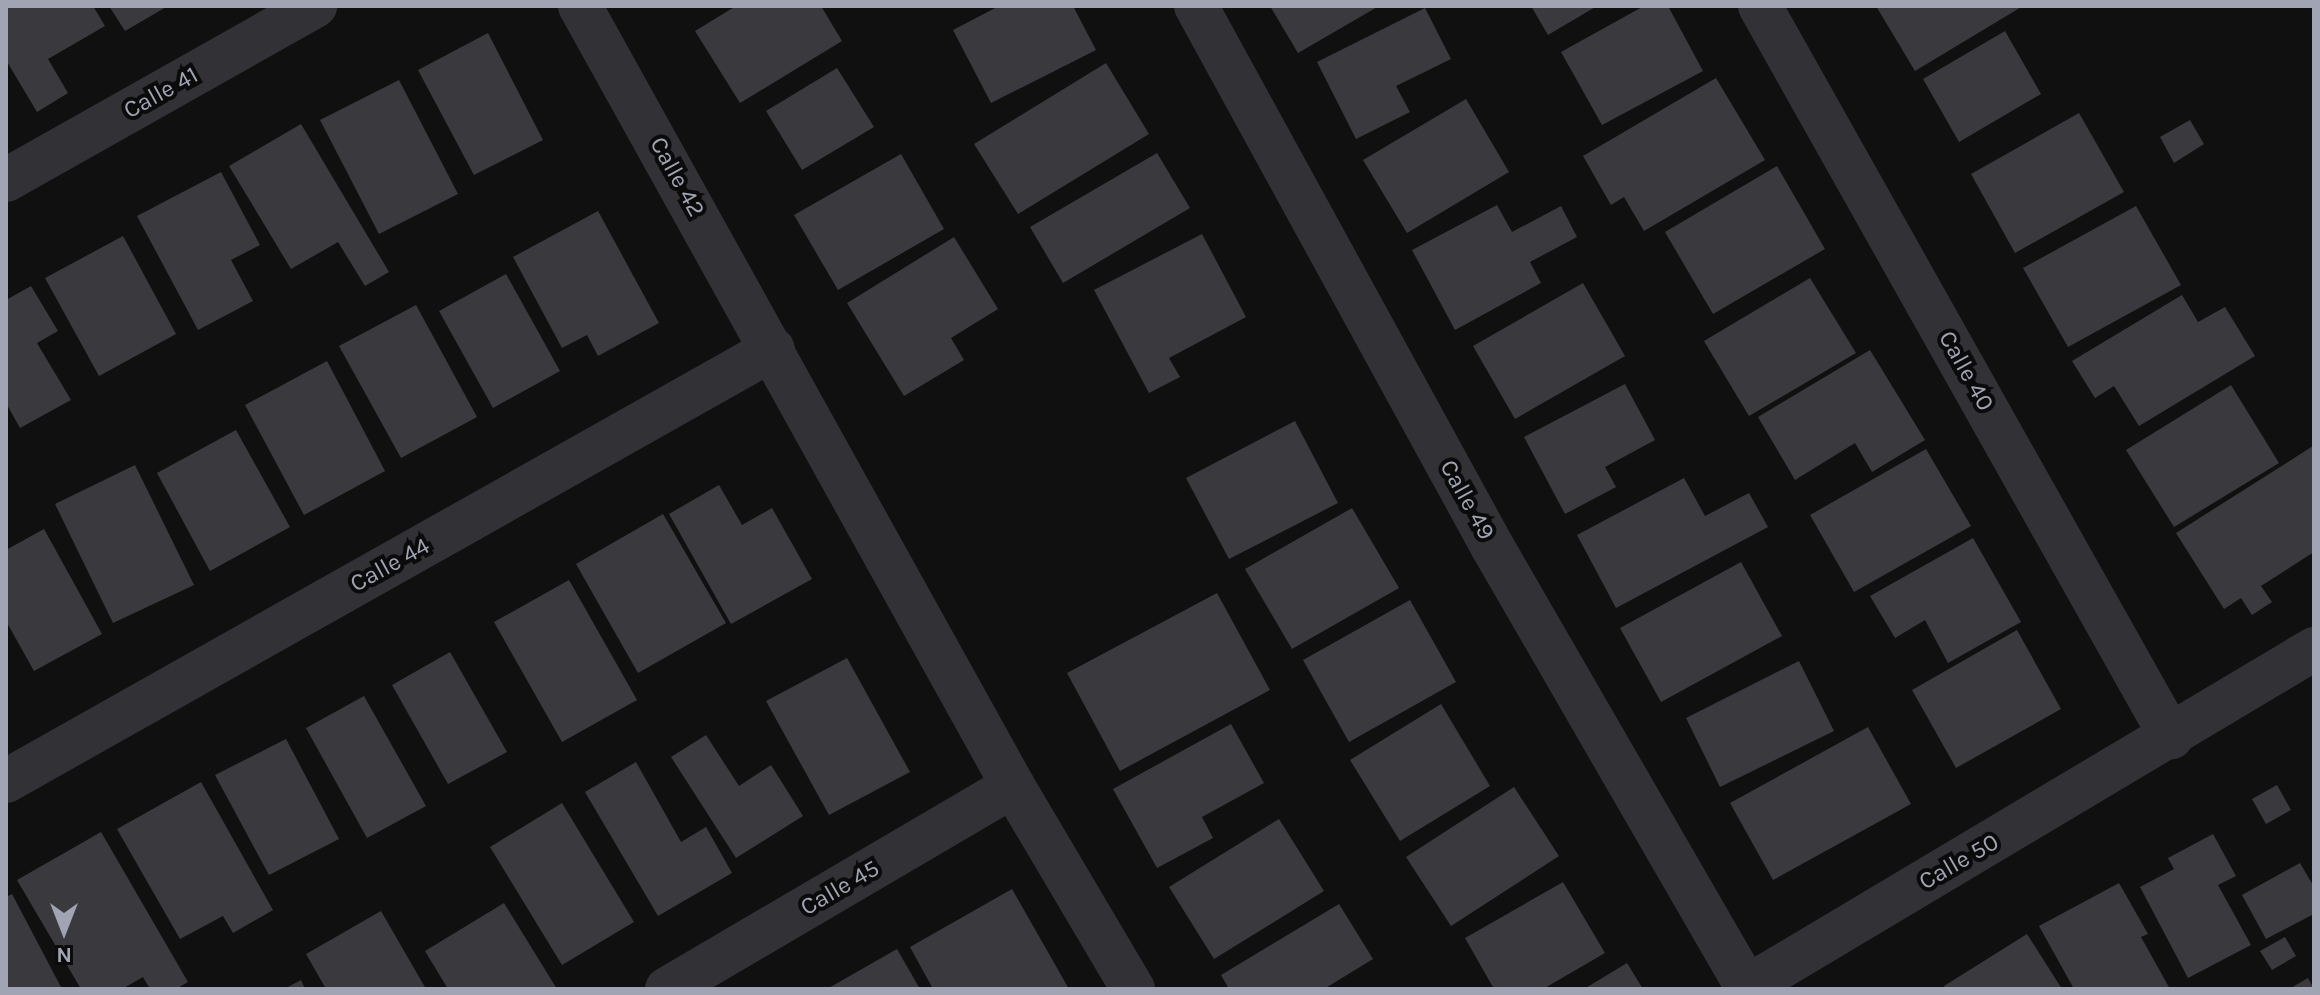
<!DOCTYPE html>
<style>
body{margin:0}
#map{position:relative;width:2320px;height:995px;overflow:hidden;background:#101011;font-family:Karla,sans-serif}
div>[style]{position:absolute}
.building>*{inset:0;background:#3a3a3e}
.street>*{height:44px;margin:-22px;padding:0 22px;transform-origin:22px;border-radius:22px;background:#313136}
span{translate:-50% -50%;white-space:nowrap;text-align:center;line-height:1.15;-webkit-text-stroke:8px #0b0b0c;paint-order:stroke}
.street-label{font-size:24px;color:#a1a4b2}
.frame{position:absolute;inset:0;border:8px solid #a1a4b2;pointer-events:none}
.north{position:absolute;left:24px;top:891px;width:80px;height:80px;-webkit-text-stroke:6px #0b0b0c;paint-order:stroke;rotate:180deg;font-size:22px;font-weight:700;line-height:32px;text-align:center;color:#a1a4b2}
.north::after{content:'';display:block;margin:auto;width:28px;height:36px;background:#a1a4b2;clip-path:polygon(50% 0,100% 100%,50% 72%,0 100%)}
</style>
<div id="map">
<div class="building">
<i style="clip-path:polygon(6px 6px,93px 6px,105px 26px,48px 59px,68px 93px,37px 112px,6px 60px)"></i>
<i style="clip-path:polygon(109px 6px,168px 6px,125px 31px)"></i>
<i style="clip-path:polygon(736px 6px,821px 6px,842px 41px,740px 103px,695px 31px)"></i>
<i style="clip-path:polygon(999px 6px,1073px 6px,1096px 50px,991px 103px,953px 30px)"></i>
<i style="clip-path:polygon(1270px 6px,1379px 6px,1298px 53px)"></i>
<i style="clip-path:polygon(1531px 6px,1597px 6px,1548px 35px)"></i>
<i style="clip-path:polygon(1644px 6px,1668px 6px,1703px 71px,1602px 125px,1561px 52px)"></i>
<i style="clip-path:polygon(1876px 6px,2023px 6px,1915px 71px)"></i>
<i style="clip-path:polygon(1425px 8px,1451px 59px,1396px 86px,1410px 112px,1356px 139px,1317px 62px)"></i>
<i style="clip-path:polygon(2005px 31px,2041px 94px,1959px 142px,1923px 79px)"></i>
<i style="clip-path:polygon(488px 33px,543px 140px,474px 175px,418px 70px)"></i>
<i style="clip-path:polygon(1106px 63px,1149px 134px,1018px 214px,974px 144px)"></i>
<i style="clip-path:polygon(837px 68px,874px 127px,802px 170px,766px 111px)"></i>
<i style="clip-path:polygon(1716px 78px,1765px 160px,1644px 231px,1624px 197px,1611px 205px,1583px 156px)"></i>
<i style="clip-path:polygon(399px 80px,458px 194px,379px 234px,320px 120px)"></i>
<i style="clip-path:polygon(1466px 99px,1509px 172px,1407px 233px,1363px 160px)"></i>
<i style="clip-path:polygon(2079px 113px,2124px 192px,2015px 253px,1971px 174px)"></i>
<i style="clip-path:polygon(2190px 120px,2204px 144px,2174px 163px,2160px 137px)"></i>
<i style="clip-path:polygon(301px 124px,389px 272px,365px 286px,338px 242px,291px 269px,229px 166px)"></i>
<i style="clip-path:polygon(1157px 153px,1190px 208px,1063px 283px,1030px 227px)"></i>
<i style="clip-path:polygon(901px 154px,944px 229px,838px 290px,794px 215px)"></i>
<i style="clip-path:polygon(1777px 166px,1825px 249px,1713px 314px,1665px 232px)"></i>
<i style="clip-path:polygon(221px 172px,260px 245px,231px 260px,253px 301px,198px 330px,137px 216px)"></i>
<i style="clip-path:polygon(1497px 205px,1512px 232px,1561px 206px,1577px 237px,1530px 262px,1541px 283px,1455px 330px,1412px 250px)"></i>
<i style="clip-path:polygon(2136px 206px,2181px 285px,2068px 347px,2023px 268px)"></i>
<i style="clip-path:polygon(598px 211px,659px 323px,598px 356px,587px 335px,562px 348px,513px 257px)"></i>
<i style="clip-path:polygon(1202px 234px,1246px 317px,1169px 358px,1180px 377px,1149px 393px,1094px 290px)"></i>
<i style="clip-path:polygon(123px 236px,176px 334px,99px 376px,45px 278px)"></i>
<i style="clip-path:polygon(954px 237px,998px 309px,951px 338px,964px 360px,904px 396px,847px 303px)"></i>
<i style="clip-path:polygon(506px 274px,560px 371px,493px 408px,439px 311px)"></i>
<i style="clip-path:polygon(1810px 278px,1856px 353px,1749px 416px,1704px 341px)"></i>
<i style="clip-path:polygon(1583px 283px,1625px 356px,1515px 419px,1473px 346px)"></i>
<i style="clip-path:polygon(31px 286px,58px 331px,37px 343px,71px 400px,20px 428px,6px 403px,6px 300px)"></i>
<i style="clip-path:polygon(2182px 295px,2198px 322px,2225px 307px,2255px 356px,2139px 426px,2114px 386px,2095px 398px,2072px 361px)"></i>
<i style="clip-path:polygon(416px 305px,477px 417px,401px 458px,339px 346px)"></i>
<i style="clip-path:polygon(1870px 350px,1925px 440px,1872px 472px,1855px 443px,1795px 480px,1758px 417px)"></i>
<i style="clip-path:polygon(327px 361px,385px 471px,304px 515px,245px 405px)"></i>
<i style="clip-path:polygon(1625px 384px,1655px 440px,1605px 467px,1616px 487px,1565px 514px,1524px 437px)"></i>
<i style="clip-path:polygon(2231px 385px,2279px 463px,2174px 527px,2126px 450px)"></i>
<i style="clip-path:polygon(1295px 421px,1338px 503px,1229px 559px,1186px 478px)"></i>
<i style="clip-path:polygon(236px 430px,290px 527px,210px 571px,157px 473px)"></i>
<i style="clip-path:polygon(2313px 446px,2314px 552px,2261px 586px,2272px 602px,2252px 615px,2241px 598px,2224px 609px,2176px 533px)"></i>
<i style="clip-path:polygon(1926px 449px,1971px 526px,1854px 592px,1810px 515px)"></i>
<i style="clip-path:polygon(135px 465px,194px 585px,113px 623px,55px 504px)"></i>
<i style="clip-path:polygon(1684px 478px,1705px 516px,1749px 493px,1768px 527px,1616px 608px,1577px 535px)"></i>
<i style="clip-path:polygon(719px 485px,742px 525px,772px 508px,812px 579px,731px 624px,669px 514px)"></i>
<i style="clip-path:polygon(1352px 508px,1399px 588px,1292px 649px,1245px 569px)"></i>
<i style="clip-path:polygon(663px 514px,726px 623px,638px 673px,576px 564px)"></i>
<i style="clip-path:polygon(44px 529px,102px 634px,34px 671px,6px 621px,6px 550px)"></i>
<i style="clip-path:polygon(1973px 538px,2021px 622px,1948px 663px,1925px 620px,1895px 638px,1870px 596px)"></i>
<i style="clip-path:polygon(1741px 562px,1782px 636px,1661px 702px,1620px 628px)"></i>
<i style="clip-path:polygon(569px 580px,637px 700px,562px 742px,494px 622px)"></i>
<i style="clip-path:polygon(1217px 593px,1270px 690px,1120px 771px,1067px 673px)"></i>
<i style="clip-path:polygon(1410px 600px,1456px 682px,1349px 742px,1303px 660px)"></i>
<i style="clip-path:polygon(2017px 630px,2061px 709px,1956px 768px,1912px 690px)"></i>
<i style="clip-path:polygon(450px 652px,507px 752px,448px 784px,392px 685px)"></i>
<i style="clip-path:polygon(847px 658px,910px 772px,829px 815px,766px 701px)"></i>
<i style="clip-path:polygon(1799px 661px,1834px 731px,1720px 787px,1686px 718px)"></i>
<i style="clip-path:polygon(364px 696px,426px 806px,367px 838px,306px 728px)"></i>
<i style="clip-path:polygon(1441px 704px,1490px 786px,1400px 841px,1350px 760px)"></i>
<i style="clip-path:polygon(1231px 724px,1264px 783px,1202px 817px,1213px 838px,1157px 868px,1113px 789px)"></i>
<i style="clip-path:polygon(1868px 727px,1911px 804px,1773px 880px,1730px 803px)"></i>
<i style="clip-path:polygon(706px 735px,739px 786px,771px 765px,803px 816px,736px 858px,671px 757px)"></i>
<i style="clip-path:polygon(286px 739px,339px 839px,269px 875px,215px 775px)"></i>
<i style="clip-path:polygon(636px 762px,681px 842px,706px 827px,732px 873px,658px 916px,585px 792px)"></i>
<i style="clip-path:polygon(201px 782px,273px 910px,233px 933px,223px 916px,180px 939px,117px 829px)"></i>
<i style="clip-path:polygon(2277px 785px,2291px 810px,2266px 824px,2252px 799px)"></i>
<i style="clip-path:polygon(1514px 787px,1559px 856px,1451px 926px,1406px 857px)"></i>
<i style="clip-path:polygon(562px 803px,634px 922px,562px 965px,490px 847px)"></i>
<i style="clip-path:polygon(1279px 819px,1324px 891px,1214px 959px,1169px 887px)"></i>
<i style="clip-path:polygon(101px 832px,188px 982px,176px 989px,150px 989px,143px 977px,122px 989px,81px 989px,17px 880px)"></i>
<i style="clip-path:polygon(2213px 834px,2236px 876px,2218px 885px,2251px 945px,2188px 978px,2140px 887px,2174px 869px,2168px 858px)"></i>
<i style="clip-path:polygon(2300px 863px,2314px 887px,2314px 914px,2266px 939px,2242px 895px)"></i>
<i style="clip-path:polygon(1563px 882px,1605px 953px,1543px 989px,1494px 989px,1465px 938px)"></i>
<i style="clip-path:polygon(2119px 883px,2148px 934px,2141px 937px,2170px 989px,2074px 989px,2039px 926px)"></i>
<i style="clip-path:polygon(1012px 889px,1069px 989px,933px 989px,910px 947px)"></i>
<i style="clip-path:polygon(12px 894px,62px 989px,6px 989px,6px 897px)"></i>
<i style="clip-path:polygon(504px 903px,557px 989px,448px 989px,425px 951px)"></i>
<i style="clip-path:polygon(1339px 904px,1373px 959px,1324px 989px,1229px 989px,1221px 975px)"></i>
<i style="clip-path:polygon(381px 911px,426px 989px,326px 989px,306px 954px)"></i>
<i style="clip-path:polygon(2027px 934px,2062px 989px,1946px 989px,1944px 986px)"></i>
<i style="clip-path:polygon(2285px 937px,2296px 956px,2272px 970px,2260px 951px)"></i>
<i style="clip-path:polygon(897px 949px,920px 989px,827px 989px)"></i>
<i style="clip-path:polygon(1627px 963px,1643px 989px,1584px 989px)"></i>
<i style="clip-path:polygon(2308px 978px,2314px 989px,2289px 989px)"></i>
<i style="clip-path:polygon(301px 980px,305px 989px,284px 989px)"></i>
</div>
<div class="street">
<i style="left:580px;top:6px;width:892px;rotate:60.96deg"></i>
<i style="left:1013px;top:786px;width:236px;rotate:59.4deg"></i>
<i style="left:1196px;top:6px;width:616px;rotate:61.27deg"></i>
<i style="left:1492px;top:546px;width:512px;rotate:59.98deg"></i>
<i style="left:1760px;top:6px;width:839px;rotate:60.65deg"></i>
<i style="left:6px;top:180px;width:355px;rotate:-29.4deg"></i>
<i style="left:6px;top:781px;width:880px;rotate:-29.39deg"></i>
<i style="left:1747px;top:987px;width:660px;rotate:-30.8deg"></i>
<i style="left:667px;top:989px;width:401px;rotate:-30.4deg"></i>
</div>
<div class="street-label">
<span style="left:161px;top:93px;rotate:-29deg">Calle 41</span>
<span style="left:677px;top:177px;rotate:61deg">Calle 42</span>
<span style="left:1966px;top:371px;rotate:61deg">Calle 40</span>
<span style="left:1467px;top:500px;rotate:61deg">Calle 49</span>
<span style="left:390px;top:565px;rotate:-29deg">Calle 44</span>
<span style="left:1959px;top:862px;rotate:-30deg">Calle 50</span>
<span style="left:840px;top:888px;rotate:-30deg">Calle 45</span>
</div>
<div class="frame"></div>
<div class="north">N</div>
</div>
